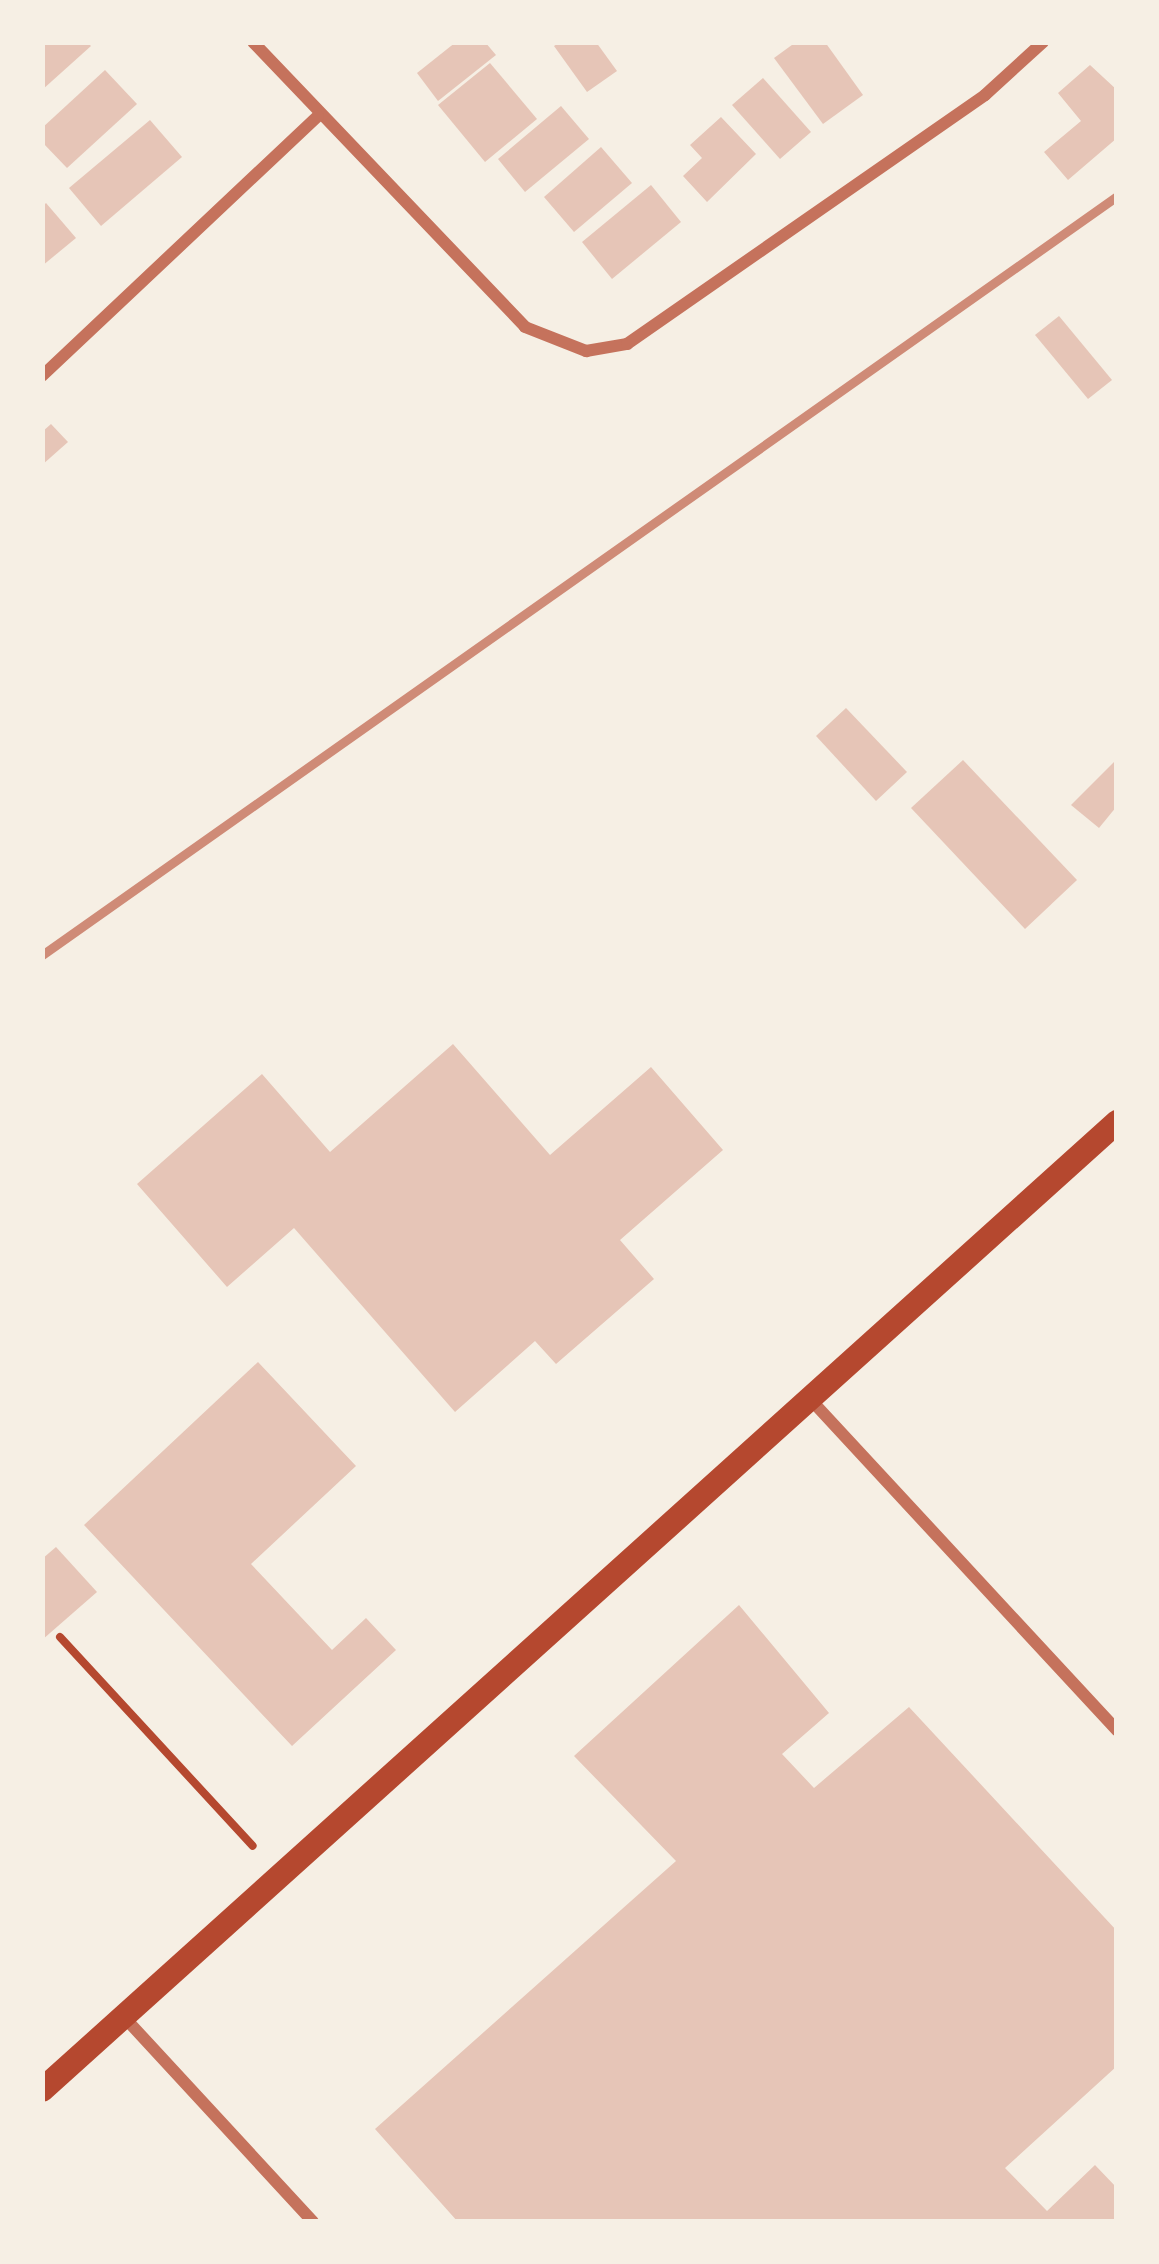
<!DOCTYPE html>
<style>
body{margin:0}
#map{position:relative;width:1159px;height:2264px;overflow:hidden;background:#f6efe4;font-family:"Varela Round",sans-serif}
div>[style]{position:absolute}
.building>*{inset:0;background:#e6c5b7}
.path>*{height:8px;margin:-4px;padding:0 4px;transform-origin:4px;border-radius:4px;background:#b5482f}
.minor>*{height:12px;margin:-6px;padding:0 6px;transform-origin:6px;border-radius:6px;background:#c5725c}
.secondary>*{height:24px;margin:-12px;padding:0 12px;transform-origin:12px;border-radius:12px;background:#b5482f}
.rail>*{height:9px;margin:-4.5px;padding:0 4.5px;transform-origin:4.5px;border-radius:4.5px;background:#cf8b77}
span{translate:-50% -50%;white-space:nowrap;text-align:center;line-height:1.15;-webkit-text-stroke:12px #f6efe4;paint-order:stroke}
.frame{position:absolute;inset:0;border:45px solid #f6efe4;pointer-events:none}
</style>
<div id="map">
<div class="building">
<i style="clip-path:polygon(42px 42px,87px 42px,91px 46px,42px 90px)"></i>
<i style="clip-path:polygon(456px 42px,485px 42px,496px 55px,438px 101px,417px 73px)"></i>
<i style="clip-path:polygon(560px 42px,596px 42px,617px 71px,587px 92px,554px 46px)"></i>
<i style="clip-path:polygon(796px 42px,825px 42px,863px 95px,823px 124px,774px 58px)"></i>
<i style="clip-path:polygon(490px 63px,537px 119px,485px 162px,438px 105px)"></i>
<i style="clip-path:polygon(1090px 65px,1117px 90px,1117px 138px,1068px 180px,1044px 152px,1081px 121px,1058px 93px)"></i>
<i style="clip-path:polygon(105px 70px,137px 104px,67px 168px,42px 142px,42px 128px)"></i>
<i style="clip-path:polygon(763px 78px,811px 132px,780px 159px,732px 105px)"></i>
<i style="clip-path:polygon(561px 106px,589px 139px,525px 192px,498px 159px)"></i>
<i style="clip-path:polygon(721px 117px,756px 154px,707px 202px,683px 176px,702px 158px,690px 145px)"></i>
<i style="clip-path:polygon(150px 120px,182px 157px,101px 226px,69px 188px)"></i>
<i style="clip-path:polygon(601px 147px,632px 183px,574px 232px,544px 197px)"></i>
<i style="clip-path:polygon(651px 185px,681px 222px,612px 279px,582px 242px)"></i>
<i style="clip-path:polygon(46px 203px,76px 238px,42px 266px,42px 207px)"></i>
<i style="clip-path:polygon(1059px 316px,1112px 380px,1088px 399px,1035px 335px)"></i>
<i style="clip-path:polygon(51px 424px,68px 442px,42px 465px,42px 432px)"></i>
<i style="clip-path:polygon(846px 708px,907px 772px,876px 801px,816px 736px)"></i>
<i style="clip-path:polygon(1117px 759px,1117px 806px,1099px 828px,1071px 805px)"></i>
<i style="clip-path:polygon(963px 760px,1077px 880px,1025px 929px,911px 808px)"></i>
<i style="clip-path:polygon(453px 1044px,550px 1155px,651px 1067px,723px 1150px,620px 1240px,654px 1279px,556px 1364px,535px 1341px,455px 1412px,294px 1228px,227px 1287px,137px 1184px,262px 1074px,330px 1152px)"></i>
<i style="clip-path:polygon(258px 1362px,356px 1466px,251px 1564px,332px 1650px,366px 1618px,396px 1650px,292px 1746px,84px 1525px)"></i>
<i style="clip-path:polygon(56px 1547px,97px 1592px,42px 1640px,42px 1559px)"></i>
<i style="clip-path:polygon(739px 1605px,829px 1713px,782px 1754px,814px 1788px,909px 1707px,1117px 1931px,1117px 2066px,1005px 2168px,1047px 2211px,1095px 2165px,1117px 2188px,1117px 2222px,458px 2222px,375px 2129px,676px 1861px,574px 1756px)"></i>
</div>
<div class="path">
<i style="left:60px;top:1637px;width:284px;rotate:47.3deg"></i>
</div>
<div class="minor">
<i style="left:253px;top:42px;width:394px;rotate:46.3deg"></i>
<i style="left:525px;top:327px;width:66px;rotate:21.5deg"></i>
<i style="left:586px;top:351px;width:42px;rotate:-9.7deg"></i>
<i style="left:627px;top:344px;width:436px;rotate:-34.8deg"></i>
<i style="left:985px;top:95px;width:79px;rotate:-42.4deg"></i>
<i style="left:42px;top:376px;width:379px;rotate:-43.3deg"></i>
<i style="left:812px;top:1401px;width:449px;rotate:47.2deg"></i>
<i style="left:125px;top:2018px;width:277px;rotate:47.3deg"></i>
</div>
<div class="secondary">
<i style="left:42px;top:2090px;width:1447px;rotate:-42deg"></i>
</div>
<div class="rail">
<i style="left:42px;top:955px;width:1316px;rotate:-35.22deg"></i>
</div>
<div class="frame"></div>
</div>
